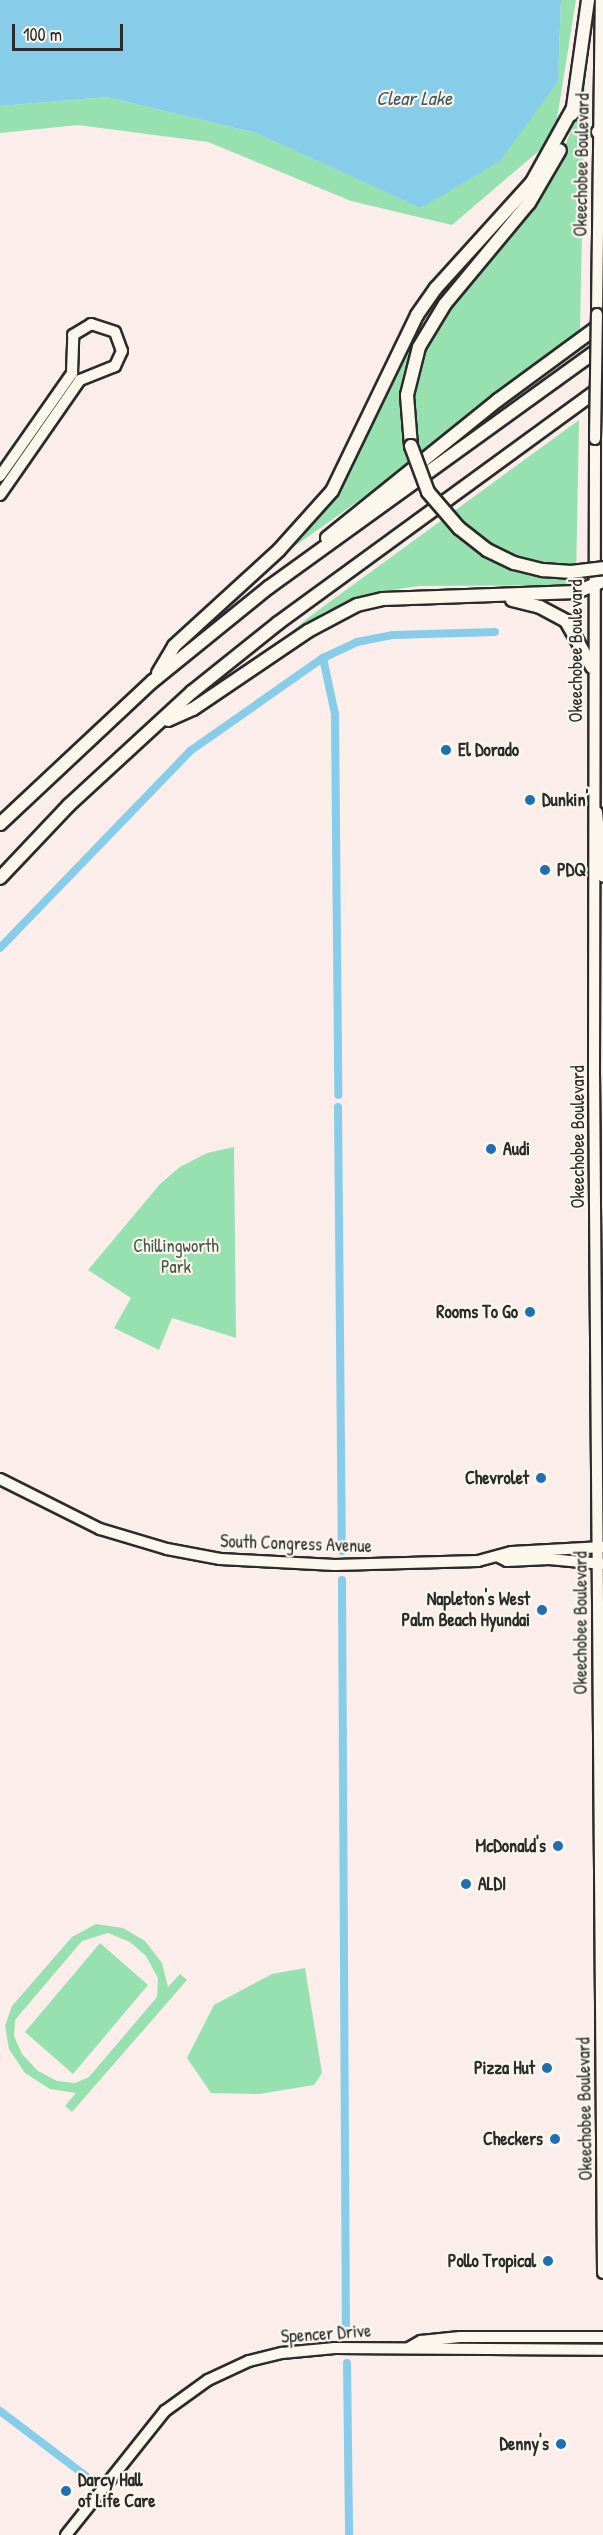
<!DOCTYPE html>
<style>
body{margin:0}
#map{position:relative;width:603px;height:2535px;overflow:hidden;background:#faedea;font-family:"Patrick Hand",sans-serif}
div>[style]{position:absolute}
.green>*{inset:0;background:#97e1b0}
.water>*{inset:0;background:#87cce8}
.canal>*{height:8px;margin:-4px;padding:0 4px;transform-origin:4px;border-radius:4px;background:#87cce8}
.roads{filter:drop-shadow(2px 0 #2b2b2b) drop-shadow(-2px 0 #2b2b2b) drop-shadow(0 2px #2b2b2b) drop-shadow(0 -2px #2b2b2b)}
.secondary>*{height:10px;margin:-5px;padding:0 5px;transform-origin:5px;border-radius:5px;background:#fbf7ec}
.primary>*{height:10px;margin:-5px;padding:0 5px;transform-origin:5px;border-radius:5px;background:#fbf7ec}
.highway>*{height:12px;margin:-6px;padding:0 6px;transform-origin:6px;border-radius:6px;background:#fbf7ec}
.bridges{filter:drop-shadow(2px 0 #2b2b2b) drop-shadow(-2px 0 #2b2b2b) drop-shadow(0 2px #2b2b2b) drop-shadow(0 -2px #2b2b2b)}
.primary-bridge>*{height:10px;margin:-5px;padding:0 5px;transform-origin:5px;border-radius:5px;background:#fbf7ec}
.highway-bridge>*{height:12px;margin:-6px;padding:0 6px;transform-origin:6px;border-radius:6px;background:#fbf7ec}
.dots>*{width:16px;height:16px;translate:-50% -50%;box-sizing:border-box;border:3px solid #fbf7ec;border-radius:50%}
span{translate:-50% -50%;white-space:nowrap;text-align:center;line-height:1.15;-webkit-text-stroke:4.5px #fbf7ec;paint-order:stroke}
.street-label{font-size:18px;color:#2b2b2b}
.poi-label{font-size:18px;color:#2b2b2b;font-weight:700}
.left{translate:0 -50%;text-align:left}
.right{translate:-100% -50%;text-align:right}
.park-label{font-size:18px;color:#46584c}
.water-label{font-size:20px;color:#475b64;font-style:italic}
.scale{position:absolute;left:12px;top:24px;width:111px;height:27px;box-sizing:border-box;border:3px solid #2b2b2b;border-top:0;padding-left:8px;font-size:18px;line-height:21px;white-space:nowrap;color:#2b2b2b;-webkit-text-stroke:4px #fbf7ec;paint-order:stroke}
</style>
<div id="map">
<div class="green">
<i style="clip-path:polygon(561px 0,576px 0,554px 138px,452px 225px,351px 201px,208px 142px,78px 125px,0 133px,0 106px,107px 97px,256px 133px,422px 208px,558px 81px)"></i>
<i style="clip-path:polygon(585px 71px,580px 332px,419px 456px,412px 403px,425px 346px,440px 320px,558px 163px,578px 113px)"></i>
<i style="clip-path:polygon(411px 332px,418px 332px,404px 371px,400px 406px,410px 464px,281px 556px,312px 522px)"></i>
<i style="clip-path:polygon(579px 420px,576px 582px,567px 585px,419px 586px,371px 593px,324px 612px,271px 649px,309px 617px)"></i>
<i style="clip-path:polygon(234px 1147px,236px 1338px,172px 1318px,159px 1350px,114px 1328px,131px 1298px,88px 1270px,160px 1184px,180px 1167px,207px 1153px)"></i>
<i style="clip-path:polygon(evenodd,96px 1924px,123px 1928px,145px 1941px,162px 1963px,168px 1987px,180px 1974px,187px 1980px,72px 2112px,65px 2106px,76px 2093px,50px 2089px,25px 2073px,9px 2049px,5px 2026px,12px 2006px,72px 1937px,96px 1924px,108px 1933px,130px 1942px,146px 1956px,158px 1978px,157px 1997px,89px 2077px,75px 2083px,57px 2081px,38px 2071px,22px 2054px,14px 2036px,15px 2020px,82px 1941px,108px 1933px)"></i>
<i style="clip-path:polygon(100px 1943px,148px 1985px,73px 2074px,25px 2032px)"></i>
<i style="clip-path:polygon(305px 1968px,322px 2073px,314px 2085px,259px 2094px,211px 2093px,187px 2058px,214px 2005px,272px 1974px)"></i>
</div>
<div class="water">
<i style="clip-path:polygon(0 0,561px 0,558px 81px,500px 161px,421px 208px,256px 133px,107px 97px,0 106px)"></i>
</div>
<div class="canal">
<i style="left:323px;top:658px;width:57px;rotate:77.9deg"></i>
<i style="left:335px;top:714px;width:381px;rotate:89.5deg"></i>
<i style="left:0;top:948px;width:274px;rotate:-46deg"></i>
<i style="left:190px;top:751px;width:162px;rotate:-35deg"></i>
<i style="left:323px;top:658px;width:38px;rotate:-25deg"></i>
<i style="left:357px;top:642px;width:37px;rotate:-11deg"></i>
<i style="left:393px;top:635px;width:102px;rotate:-1.7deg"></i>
<i style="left:338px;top:1107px;width:444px;rotate:89.5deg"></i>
<i style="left:342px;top:1580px;width:755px;rotate:89.7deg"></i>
<i style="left:347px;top:2363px;width:172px;rotate:89.3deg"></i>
<i style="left:0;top:2411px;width:108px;rotate:37.1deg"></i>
</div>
<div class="roads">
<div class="secondary">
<i style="left:0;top:476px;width:126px;rotate:-55deg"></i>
<i style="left:72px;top:373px;width:38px;rotate:-88deg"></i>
<i style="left:73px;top:335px;width:21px;rotate:-31deg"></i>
<i style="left:91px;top:324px;width:25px;rotate:18deg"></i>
<i style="left:115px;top:332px;width:20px;rotate:70deg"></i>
<i style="left:122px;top:351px;width:17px;rotate:115deg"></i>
<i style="left:115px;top:366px;width:38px;rotate:158deg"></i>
<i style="left:80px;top:380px;width:140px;rotate:124.8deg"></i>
<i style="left:0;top:1479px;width:112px;rotate:26.6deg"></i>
<i style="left:100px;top:1529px;width:70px;rotate:16.6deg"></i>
<i style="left:167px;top:1549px;width:54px;rotate:10.7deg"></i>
<i style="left:220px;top:1559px;width:115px;rotate:3deg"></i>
<i style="left:335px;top:1565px;width:143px;rotate:-1.6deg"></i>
<i style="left:478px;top:1561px;width:35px;rotate:-15deg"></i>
<i style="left:512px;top:1552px;width:91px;rotate:-3.1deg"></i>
<i style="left:499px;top:1557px;width:9px;rotate:27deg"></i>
<i style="left:507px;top:1561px;width:42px;rotate:-2.7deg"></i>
<i style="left:549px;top:1559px;width:54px;rotate:5.3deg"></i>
<i style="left:410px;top:2347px;width:13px;rotate:-29deg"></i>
<i style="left:421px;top:2341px;width:39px;rotate:-6deg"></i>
<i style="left:460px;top:2337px;width:143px"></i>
<i style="left:66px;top:2535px;width:159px;rotate:-51.4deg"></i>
<i style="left:165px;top:2411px;width:53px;rotate:-35.8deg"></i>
<i style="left:208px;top:2380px;width:45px;rotate:-24.9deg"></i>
<i style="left:249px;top:2361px;width:34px;rotate:-14deg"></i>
<i style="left:282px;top:2353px;width:53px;rotate:-5.4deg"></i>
<i style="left:335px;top:2348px;width:268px;rotate:0.4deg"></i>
</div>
<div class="primary">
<i style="left:597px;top:314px;width:314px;rotate:-89.3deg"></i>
<i style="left:595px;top:439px;width:632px;rotate:90.09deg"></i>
<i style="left:594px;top:1071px;width:1202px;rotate:89.57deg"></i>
<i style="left:597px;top:812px;width:65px;rotate:84.7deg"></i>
</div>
<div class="highway">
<i style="left:572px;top:114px;width:115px;rotate:-82deg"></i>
<i style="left:598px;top:132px;width:6px;rotate:-31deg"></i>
<i style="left:411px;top:446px;width:51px;rotate:-94.5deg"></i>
<i style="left:407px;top:395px;width:49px;rotate:-76deg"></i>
<i style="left:419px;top:347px;width:50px;rotate:-58.8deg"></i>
<i style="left:445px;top:304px;width:131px;rotate:-50.3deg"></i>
<i style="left:529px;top:203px;width:61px;rotate:-59.7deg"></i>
<i style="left:327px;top:538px;width:220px;rotate:-38.9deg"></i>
<i style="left:498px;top:400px;width:130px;rotate:-36.3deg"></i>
<i style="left:512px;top:600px;width:29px;rotate:14deg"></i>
<i style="left:540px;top:607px;width:30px;rotate:28deg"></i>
<i style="left:566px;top:621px;width:53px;rotate:60.5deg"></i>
<i style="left:158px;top:673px;width:31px;rotate:-59deg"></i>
<i style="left:174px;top:646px;width:142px;rotate:-42.4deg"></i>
<i style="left:279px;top:550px;width:79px;rotate:-48.1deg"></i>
<i style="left:332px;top:491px;width:195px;rotate:-64.2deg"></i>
<i style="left:417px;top:315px;width:33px;rotate:-55deg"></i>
<i style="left:436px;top:288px;width:143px;rotate:-47.8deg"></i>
<i style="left:532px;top:182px;width:85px;rotate:-61deg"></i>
<i style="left:168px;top:720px;width:27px;rotate:-24deg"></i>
<i style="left:193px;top:709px;width:139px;rotate:-34.1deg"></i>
<i style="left:308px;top:631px;width:55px;rotate:-28deg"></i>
<i style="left:357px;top:605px;width:27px;rotate:-13deg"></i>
<i style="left:383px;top:599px;width:194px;rotate:-2.1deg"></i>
<i style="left:577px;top:592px;width:28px;rotate:-23deg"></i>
<i style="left:0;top:824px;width:209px;rotate:-43.1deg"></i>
<i style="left:153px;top:681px;width:149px;rotate:-39deg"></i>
<i style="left:269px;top:587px;width:412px;rotate:-35.8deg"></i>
<i style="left:0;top:878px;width:100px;rotate:-46.6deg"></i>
<i style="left:69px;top:805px;width:167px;rotate:-42.6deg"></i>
<i style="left:192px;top:692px;width:110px;rotate:-38.7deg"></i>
<i style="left:278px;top:623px;width:402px;rotate:-36.1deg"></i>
</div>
</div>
<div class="bridges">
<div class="primary-bridge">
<i style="left:595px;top:439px;width:125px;rotate:-89.1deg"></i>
</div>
<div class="highway-bridge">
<i style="left:411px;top:446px;width:49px;rotate:69.7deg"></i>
<i style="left:428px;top:492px;width:48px;rotate:49.3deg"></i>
<i style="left:459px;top:528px;width:36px;rotate:38deg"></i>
<i style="left:487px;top:550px;width:30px;rotate:26deg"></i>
<i style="left:514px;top:563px;width:30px;rotate:14deg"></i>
<i style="left:543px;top:570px;width:28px;rotate:4deg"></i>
<i style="left:571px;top:572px;width:32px;rotate:-7deg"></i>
</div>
</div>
<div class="dots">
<i style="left:446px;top:750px;background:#1f6fb2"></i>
<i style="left:530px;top:800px;background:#1f6fb2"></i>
<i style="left:545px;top:870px;background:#1f6fb2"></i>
<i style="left:491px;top:1149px;background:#1f6fb2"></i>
<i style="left:530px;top:1312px;background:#1f6fb2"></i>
<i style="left:541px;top:1478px;background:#1f6fb2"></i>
<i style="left:542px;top:1610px;background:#1f6fb2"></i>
<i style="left:558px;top:1846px;background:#1f6fb2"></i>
<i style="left:466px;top:1884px;background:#1f6fb2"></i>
<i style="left:547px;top:2068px;background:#1f6fb2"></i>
<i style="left:555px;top:2139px;background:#1f6fb2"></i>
<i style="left:548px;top:2261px;background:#1f6fb2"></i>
<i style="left:561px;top:2444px;background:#1f6fb2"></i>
<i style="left:66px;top:2491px;background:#1f6fb2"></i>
</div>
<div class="street-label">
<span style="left:582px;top:165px;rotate:-89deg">Okeechobee Boulevard</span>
<span style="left:576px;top:651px;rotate:-90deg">Okeechobee Boulevard</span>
<span style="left:578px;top:1137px;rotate:-90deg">Okeechobee Boulevard</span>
<span style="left:296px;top:1544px;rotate:2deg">South Congress Avenue</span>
<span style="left:581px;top:1623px;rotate:-90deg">Okeechobee Boulevard</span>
<span style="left:585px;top:2109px;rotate:-91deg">Okeechobee Boulevard</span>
<span style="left:326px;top:2334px;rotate:-4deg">Spencer Drive</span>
</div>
<div class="poi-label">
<span class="left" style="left:458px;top:750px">El Dorado</span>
<span class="left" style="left:542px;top:800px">Dunkin'</span>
<span class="left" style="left:557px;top:870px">PDQ</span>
<span class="left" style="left:503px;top:1149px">Audi</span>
<span class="right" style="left:518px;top:1312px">Rooms To Go</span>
<span class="right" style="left:529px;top:1478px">Chevrolet</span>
<span class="right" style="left:530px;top:1610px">Napleton's West<br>Palm Beach Hyundai</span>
<span class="right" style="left:546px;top:1846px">McDonald's</span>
<span class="left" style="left:478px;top:1884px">ALDI</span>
<span class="right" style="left:535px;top:2068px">Pizza Hut</span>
<span class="right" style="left:543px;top:2139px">Checkers</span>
<span class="right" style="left:536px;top:2261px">Pollo Tropical</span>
<span class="right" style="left:549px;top:2444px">Denny's</span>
<span class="left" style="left:78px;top:2491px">Darcy Hall<br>of Life Care</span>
</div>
<div class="park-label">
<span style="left:176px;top:1257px">Chillingworth<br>Park</span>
</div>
<div class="water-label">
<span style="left:414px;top:97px">Clear Lake</span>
</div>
<div class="scale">100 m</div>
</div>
